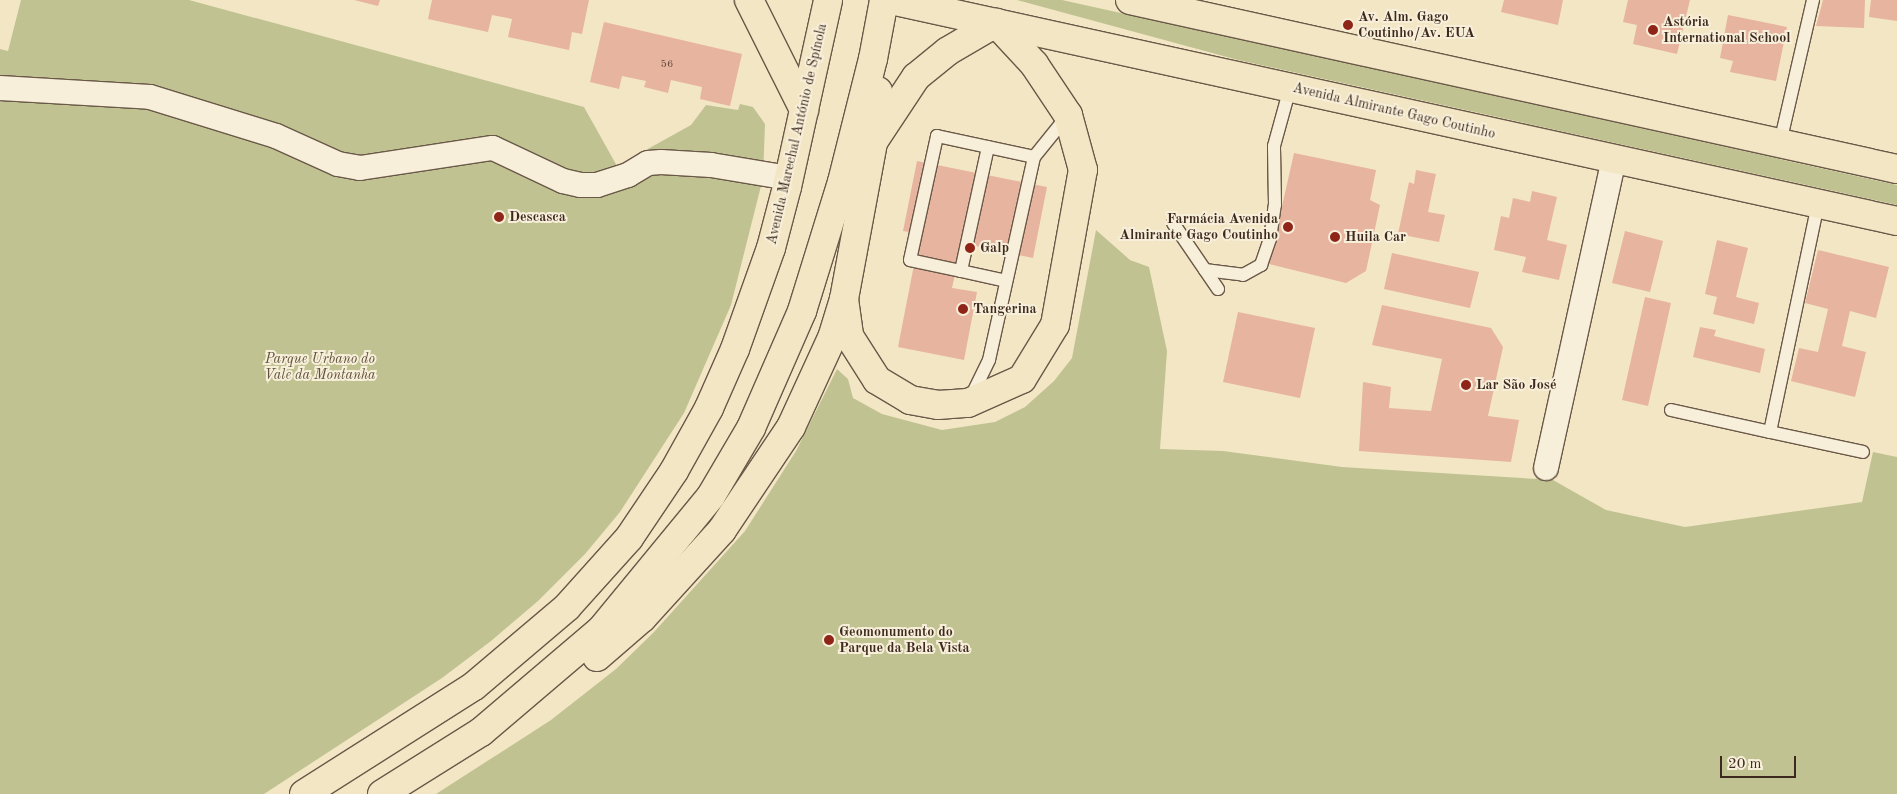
<!DOCTYPE html>
<meta charset="utf-8">
<style>
body{margin:0}
#map{position:relative;width:1897px;height:794px;overflow:hidden;background:#f3e6c5;font-family:"Old Standard TT",serif}
div>[style]{position:absolute}
.green>*{inset:0;background:#c0c391}
.building>*{inset:0;background:#e7b49f}
.roads{filter:drop-shadow(1px 0 #6a5848) drop-shadow(-1px 0 #6a5848) drop-shadow(0 1px #6a5848) drop-shadow(0 -1px #6a5848)}
.service>*{height:12px;margin:-6px;padding:0 6px;transform-origin:6px;border-radius:6px;background:#f7efd9}
.minor>*{height:24px;margin:-12px;padding:0 12px;transform-origin:12px;border-radius:12px;background:#f7efd9}
.primary>*{height:28px;margin:-14px;padding:0 14px;transform-origin:14px;border-radius:14px;background:#f3e6c5}
.trunk>*{height:28px;margin:-14px;padding:0 14px;transform-origin:14px;border-radius:14px;background:#f3e6c5}
.dots>*{width:14px;height:14px;translate:-50% -50%;box-sizing:border-box;border:2px solid #f7efd9;border-radius:50%}
span{translate:-50% -50%;white-space:nowrap;text-align:center;line-height:1.15;-webkit-text-stroke:4px #f7efd9;paint-order:stroke}
.number-label{font-size:11px;color:#684c3e}
.number-label span{-webkit-text-stroke-width:0}
.poi-label{font-size:14px;color:#3d291e;font-weight:700}
.left{translate:0 -50%;text-align:left}
.right{translate:-100% -50%;text-align:right}
.street-label{font-size:14px;color:#3d291e}
.park-label{font-size:14px;color:#5e503b;font-style:italic}
.scale{position:absolute;left:1720px;top:756px;width:76px;height:22px;box-sizing:border-box;border:2px solid #3d291e;border-top:0;padding-left:6px;font-size:15px;line-height:18px;white-space:nowrap;color:#3d291e;-webkit-text-stroke:4px #f7efd9;paint-order:stroke}
</style>
<div id="map">
<div class="green">
<i style="clip-path:polygon(21px 0,189px 0,584px 107px,617px 166px,691px 125px,706px 105px,738px 110px,740px 104px,753px 107px,765px 124px,763px 178px,731px 305px,684px 413px,620px 512px,585px 554px,538px 601px,491px 641px,442px 678px,264px 794px,0 794px,0 49px,8px 51px)"></i>
<i style="clip-path:polygon(1017px 0,1062px 0,1897px 185px,1897px 205px,1238px 60px)"></i>
<i style="clip-path:polygon(1096px 230px,1130px 260px,1149px 267px,1167px 351px,1160px 449px,1223px 451px,1342px 467px,1553px 480px,1606px 510px,1685px 527px,1862px 502px,1873px 452px,1897px 457px,1897px 794px,436px 794px,551px 720px,616px 669px,654px 632px,745px 531px,796px 451px,837px 369px,848px 379px,853px 398px,882px 414px,942px 430px,995px 422px,1025px 407px,1054px 381px,1072px 358px)"></i>
</div>
<div class="building">
<i style="clip-path:polygon(354px 0,380px 0,378px 6px)"></i>
<i style="clip-path:polygon(432px 0,589px 0,582px 34px,572px 32px,569px 50px,508px 37px,512px 19px,492px 15px,488px 32px,428px 19px)"></i>
<i style="clip-path:polygon(1504px 0,1563px 0,1558px 25px,1501px 12px)"></i>
<i style="clip-path:polygon(1628px 0,1690px 0,1677px 54px,1633px 44px,1637px 25px,1623px 22px)"></i>
<i style="clip-path:polygon(1823px 0,1865px 0,1864px 28px,1816px 26px)"></i>
<i style="clip-path:polygon(1871px 0,1897px 0,1897px 21px,1869px 17px)"></i>
<i style="clip-path:polygon(1728px 15px,1787px 27px,1776px 81px,1730px 72px,1733px 61px,1720px 58px)"></i>
<i style="clip-path:polygon(604px 22px,742px 54px,730px 106px,700px 99px,702px 87px,671px 80px,668px 93px,644px 87px,646px 81px,622px 76px,619px 89px,590px 82px)"></i>
<i style="clip-path:polygon(1294px 153px,1376px 170px,1370px 200px,1380px 205px,1366px 271px,1346px 283px,1269px 264px)"></i>
<i style="clip-path:polygon(917px 161px,1047px 187px,1033px 258px,962px 243px,952px 288px,977px 292px,964px 360px,898px 347px,920px 234px,903px 231px)"></i>
<i style="clip-path:polygon(1416px 170px,1436px 174px,1428px 212px,1445px 215px,1439px 242px,1398px 234px,1409px 182px,1414px 184px)"></i>
<i style="clip-path:polygon(1532px 191px,1557px 197px,1547px 240px,1567px 245px,1559px 280px,1522px 272px,1526px 257px,1494px 250px,1501px 216px,1509px 218px,1513px 198px,1530px 202px)"></i>
<i style="clip-path:polygon(1625px 231px,1663px 241px,1650px 292px,1612px 283px)"></i>
<i style="clip-path:polygon(1717px 240px,1748px 248px,1736px 297px,1759px 303px,1754px 324px,1713px 314px,1717px 297px,1705px 294px)"></i>
<i style="clip-path:polygon(1818px 250px,1889px 267px,1876px 318px,1850px 311px,1842px 346px,1866px 352px,1855px 397px,1791px 381px,1799px 348px,1818px 352px,1828px 309px,1805px 303px)"></i>
<i style="clip-path:polygon(1392px 253px,1479px 272px,1470px 308px,1384px 289px)"></i>
<i style="clip-path:polygon(1645px 297px,1671px 303px,1648px 406px,1622px 400px)"></i>
<i style="clip-path:polygon(1382px 305px,1491px 328px,1503px 347px,1488px 416px,1519px 420px,1511px 462px,1359px 451px,1363px 382px,1391px 387px,1389px 408px,1431px 411px,1442px 359px,1372px 345px)"></i>
<i style="clip-path:polygon(1238px 312px,1315px 328px,1300px 398px,1223px 382px)"></i>
<i style="clip-path:polygon(1700px 327px,1716px 330px,1714px 336px,1765px 349px,1760px 373px,1693px 357px)"></i>
</div>
<div class="roads">
<div class="service">
<i style="left:1780px;top:143px;width:147px;rotate:-77deg"></i>
<i style="left:988px;top:147px;width:127px;rotate:102.3deg"></i>
<i style="left:961px;top:271px;width:46px;rotate:12.5deg"></i>
<i style="left:1818px;top:204px;width:233px;rotate:101.9deg"></i>
<i style="left:1770px;top:432px;width:95px;rotate:12.1deg"></i>
<i style="left:1173px;top:223px;width:80px;rotate:55.7deg"></i>
<i style="left:1205px;top:270px;width:38px;rotate:7deg"></i>
<i style="left:1243px;top:275px;width:21px;rotate:-29deg"></i>
<i style="left:1261px;top:265px;width:28px;rotate:-71deg"></i>
<i style="left:1270px;top:239px;width:34px;rotate:-82deg"></i>
<i style="left:1275px;top:205px;width:59px;rotate:-91deg"></i>
<i style="left:1274px;top:146px;width:60px;rotate:-74.6deg"></i>
<i style="left:961px;top:271px;width:52px;rotate:-167.8deg"></i>
<i style="left:910px;top:260px;width:127px;rotate:-77.7deg"></i>
<i style="left:937px;top:136px;width:99px;rotate:12.2deg"></i>
<i style="left:970px;top:399px;width:43px;rotate:-64deg"></i>
<i style="left:989px;top:360px;width:208px;rotate:-77.5deg"></i>
<i style="left:1034px;top:157px;width:54px;rotate:-51deg"></i>
<i style="left:1671px;top:410px;width:101px;rotate:12.5deg"></i>
</div>
<div class="minor">
<i style="left:0;top:88px;width:150px;rotate:3.4deg"></i>
<i style="left:150px;top:97px;width:132px;rotate:17.2deg"></i>
<i style="left:276px;top:136px;width:68px;rotate:24.3deg"></i>
<i style="left:338px;top:164px;width:22px;rotate:10deg"></i>
<i style="left:360px;top:168px;width:134px;rotate:-8.6deg"></i>
<i style="left:493px;top:148px;width:77px;rotate:25.2deg"></i>
<i style="left:563px;top:181px;width:18px;rotate:13deg"></i>
<i style="left:581px;top:185px;width:16px"></i>
<i style="left:597px;top:185px;width:33px;rotate:-18deg"></i>
<i style="left:628px;top:175px;width:23px;rotate:-31deg"></i>
<i style="left:648px;top:163px;width:13px;rotate:-4deg"></i>
<i style="left:661px;top:162px;width:50px;rotate:3.4deg"></i>
<i style="left:711px;top:165px;width:79px;rotate:9.5deg"></i>
<i style="left:1546px;top:468px;width:316px;rotate:-77.6deg"></i>
</div>
<div class="primary">
<i style="left:749px;top:0;width:123px;rotate:63.4deg"></i>
<i style="left:891px;top:0;width:1030px;rotate:12.39deg"></i>
<i style="left:1130px;top:0;width:785px;rotate:12.43deg"></i>
<i style="left:873px;top:142px;width:78px;rotate:-56.5deg"></i>
<i style="left:916px;top:77px;width:41px;rotate:-39.1deg"></i>
<i style="left:948px;top:51px;width:56px;rotate:-30.3deg"></i>
<i style="left:844px;top:299px;width:37px;rotate:82deg"></i>
<i style="left:849px;top:336px;width:52px;rotate:57.5deg"></i>
<i style="left:877px;top:380px;width:39px;rotate:31deg"></i>
<i style="left:910px;top:400px;width:28px;rotate:10deg"></i>
<i style="left:938px;top:405px;width:30px;rotate:-4deg"></i>
<i style="left:968px;top:403px;width:59px;rotate:-24deg"></i>
<i style="left:1022px;top:379px;width:63px;rotate:-58.6deg"></i>
<i style="left:1055px;top:325px;width:158px;rotate:-79.8deg"></i>
<i style="left:1083px;top:170px;width:57px;rotate:-105.3deg"></i>
<i style="left:1068px;top:115px;width:61px;rotate:-123.7deg"></i>
<i style="left:1034px;top:64px;width:56px;rotate:-132.8deg"></i>
</div>
<div class="trunk">
<i style="left:597px;top:657px;width:60px;rotate:-40.9deg"></i>
<i style="left:642px;top:618px;width:119px;rotate:-47.7deg"></i>
<i style="left:722px;top:530px;width:124px;rotate:-56.2deg"></i>
<i style="left:791px;top:427px;width:98px;rotate:-65.3deg"></i>
<i style="left:832px;top:338px;width:41px;rotate:-72.9deg"></i>
<i style="left:844px;top:299px;width:160px;rotate:-79.5deg"></i>
<i style="left:873px;top:142px;width:51px;rotate:-84.4deg"></i>
<i style="left:304px;top:794px;width:201px;rotate:-32.4deg"></i>
<i style="left:474px;top:686px;width:122px;rotate:-40.3deg"></i>
<i style="left:567px;top:607px;width:93px;rotate:-48.1deg"></i>
<i style="left:629px;top:538px;width:81px;rotate:-56.1deg"></i>
<i style="left:674px;top:471px;width:72px;rotate:-60.9deg"></i>
<i style="left:709px;top:408px;width:64px;rotate:-66.2deg"></i>
<i style="left:735px;top:349px;width:107px;rotate:-70.4deg"></i>
<i style="left:771px;top:248px;width:63px;rotate:-75.3deg"></i>
<i style="left:787px;top:187px;width:191px;rotate:-77.6deg"></i>
<i style="left:382px;top:794px;width:117px;rotate:-32.1deg"></i>
<i style="left:481px;top:732px;width:157px;rotate:-40.4deg"></i>
<i style="left:601px;top:630px;width:173px;rotate:-50.6deg"></i>
<i style="left:711px;top:496px;width:79px;rotate:-59.5deg"></i>
<i style="left:751px;top:428px;width:128px;rotate:-66.4deg"></i>
<i style="left:802px;top:311px;width:135px;rotate:-72.8deg"></i>
<i style="left:842px;top:182px;width:127px;rotate:-75.9deg"></i>
<i style="left:873px;top:59px;width:60px;rotate:-79.4deg"></i>
</div>
</div>
<div class="dots">
<i style="left:1348px;top:25px;background:#8f2418"></i>
<i style="left:1653px;top:30px;background:#8f2418"></i>
<i style="left:499px;top:217px;background:#8f2418"></i>
<i style="left:1288px;top:227px;background:#8f2418"></i>
<i style="left:1335px;top:237px;background:#8f2418"></i>
<i style="left:970px;top:248px;background:#8f2418"></i>
<i style="left:963px;top:309px;background:#8f2418"></i>
<i style="left:1466px;top:385px;background:#8f2418"></i>
<i style="left:829px;top:640px;background:#8f2418"></i>
</div>
<div class="number-label">
<span style="left:667px;top:65px">56</span>
</div>
<div class="poi-label">
<span class="left" style="left:1358px;top:25px">Av. Alm. Gago<br>Coutinho/Av. EUA</span>
<span class="left" style="left:1663px;top:30px">Astória<br>International School</span>
<span class="left" style="left:509px;top:217px">Descasca</span>
<span class="right" style="left:1278px;top:227px">Farmácia Avenida<br>Almirante Gago Coutinho</span>
<span class="left" style="left:1345px;top:237px">Huila Car</span>
<span class="left" style="left:980px;top:248px">Galp</span>
<span class="left" style="left:973px;top:309px">Tangerina</span>
<span class="left" style="left:1476px;top:385px">Lar São José</span>
<span class="left" style="left:839px;top:640px">Geomonumento do<br>Parque da Bela Vista</span>
</div>
<div class="street-label">
<span style="left:1394px;top:111px;rotate:13deg">Avenida Almirante Gago Coutinho</span>
<span style="left:797px;top:134px;rotate:-77deg">Avenida Marechal António de Spínola</span>
</div>
<div class="park-label">
<span style="left:320px;top:367px">Parque Urbano do<br>Vale da Montanha</span>
</div>
<div class="scale">20 m</div>
</div>
